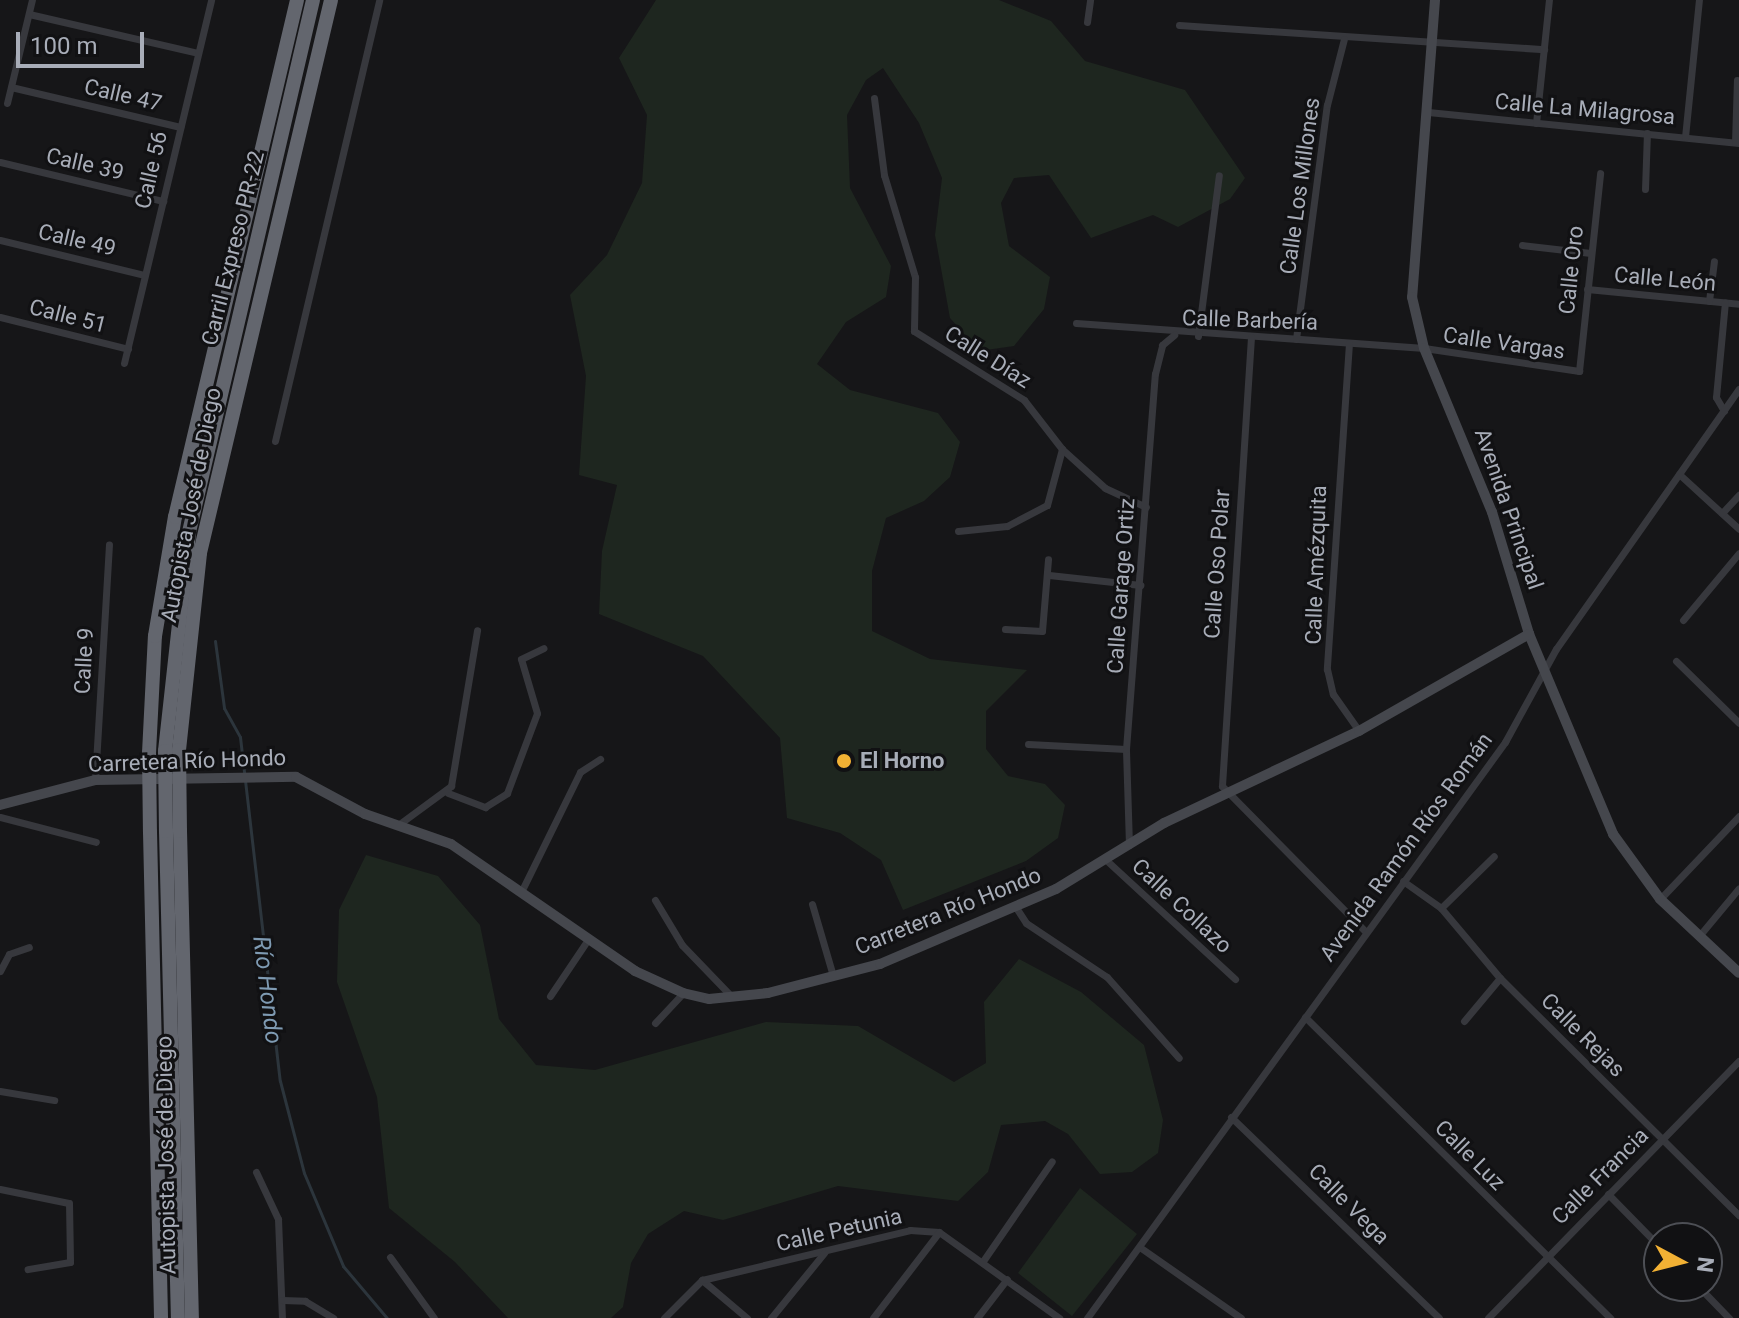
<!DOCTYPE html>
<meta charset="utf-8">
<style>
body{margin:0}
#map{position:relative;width:1739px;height:1318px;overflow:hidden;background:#161618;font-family:Roboto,sans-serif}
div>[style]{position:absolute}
.green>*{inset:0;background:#1e261f}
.stream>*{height:3px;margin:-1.5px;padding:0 1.5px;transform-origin:1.5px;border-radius:1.5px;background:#2c353c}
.street>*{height:7px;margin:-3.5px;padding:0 3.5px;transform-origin:3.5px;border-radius:3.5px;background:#37383d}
.secondary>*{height:10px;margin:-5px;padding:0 5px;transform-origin:5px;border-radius:5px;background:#45474d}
.highway>*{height:14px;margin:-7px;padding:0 7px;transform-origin:7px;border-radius:7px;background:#63666e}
.highway-bridge>*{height:14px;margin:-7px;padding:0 7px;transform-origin:7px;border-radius:7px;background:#63666e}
.dots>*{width:22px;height:22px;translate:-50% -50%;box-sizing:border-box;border:4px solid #111113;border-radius:50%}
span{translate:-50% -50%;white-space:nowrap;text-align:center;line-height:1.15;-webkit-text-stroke:6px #111113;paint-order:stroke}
.street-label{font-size:22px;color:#a8adb8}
.poi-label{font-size:22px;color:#a8adb8;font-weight:700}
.left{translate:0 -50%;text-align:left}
.water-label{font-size:24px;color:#7f9bb3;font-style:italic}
.north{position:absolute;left:1643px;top:1222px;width:80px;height:80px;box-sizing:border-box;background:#111113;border:2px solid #4d4f55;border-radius:50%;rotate:97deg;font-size:22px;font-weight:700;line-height:32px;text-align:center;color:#a8adb8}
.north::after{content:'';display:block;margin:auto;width:28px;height:36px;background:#f2b134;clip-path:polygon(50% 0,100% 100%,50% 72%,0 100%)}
.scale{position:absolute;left:16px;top:32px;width:128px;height:36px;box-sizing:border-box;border:4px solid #a8adb8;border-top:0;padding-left:10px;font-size:24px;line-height:28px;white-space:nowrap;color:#a8adb8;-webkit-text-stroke:6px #111113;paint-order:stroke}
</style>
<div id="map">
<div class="green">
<i style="clip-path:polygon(656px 0,999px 0,1051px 21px,1085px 61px,1185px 90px,1245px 178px,1230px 199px,1178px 227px,1153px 215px,1091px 238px,1049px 175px,1014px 178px,1001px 203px,1009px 246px,1050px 277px,1044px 309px,1014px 346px,979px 351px,950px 318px,935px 235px,942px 178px,919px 123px,883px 68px,866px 80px,847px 115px,850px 188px,891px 266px,886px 297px,846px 322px,817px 364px,850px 390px,938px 413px,960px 442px,950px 477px,924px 501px,886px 518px,872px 571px,872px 631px,930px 659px,1027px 670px,986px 711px,986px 749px,1008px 776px,1045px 784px,1065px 805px,1058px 838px,1026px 861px,903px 910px,881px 860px,840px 833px,787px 818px,780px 738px,703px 656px,599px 614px,602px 551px,617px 485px,579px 475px,586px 376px,570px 295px,607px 255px,642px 183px,647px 115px,619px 58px)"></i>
<i style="clip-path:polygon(366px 855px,438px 876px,480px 925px,499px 1019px,536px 1065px,595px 1070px,766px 1022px,858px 1026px,954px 1082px,986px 1063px,984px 1002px,1019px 959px,1081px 992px,1144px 1045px,1163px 1120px,1158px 1153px,1132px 1172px,1100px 1174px,1068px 1134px,1045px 1121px,1001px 1125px,988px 1172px,958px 1201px,838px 1186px,723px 1220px,684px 1211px,648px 1234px,631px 1263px,623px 1307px,611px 1318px,508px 1318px,455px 1262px,389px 1208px,377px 1097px,337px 982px,339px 910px)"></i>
<i style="clip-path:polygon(1080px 1188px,1137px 1234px,1072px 1316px,1018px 1273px)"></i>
</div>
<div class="stream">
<i style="left:215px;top:641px;width:68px;rotate:82.3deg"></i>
<i style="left:224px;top:708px;width:33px;rotate:61deg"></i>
<i style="left:240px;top:737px;width:346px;rotate:83.4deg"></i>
<i style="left:280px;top:1081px;width:95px;rotate:75.4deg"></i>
<i style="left:304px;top:1173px;width:101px;rotate:67.2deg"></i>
<i style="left:343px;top:1266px;width:68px;rotate:49.8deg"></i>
</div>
<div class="street">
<i style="left:29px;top:14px;width:173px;rotate:13deg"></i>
<i style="left:1087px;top:22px;width:22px;rotate:-82deg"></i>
<i style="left:1179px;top:25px;width:366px;rotate:3.8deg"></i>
<i style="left:11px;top:87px;width:174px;rotate:13.3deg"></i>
<i style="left:874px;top:98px;width:78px;rotate:82.6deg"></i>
<i style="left:884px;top:175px;width:107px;rotate:73.1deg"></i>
<i style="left:915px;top:277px;width:54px;rotate:91.1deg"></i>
<i style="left:914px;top:331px;width:130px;rotate:32.1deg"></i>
<i style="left:1024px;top:400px;width:62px;rotate:52.2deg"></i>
<i style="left:1062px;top:449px;width:58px;rotate:42.2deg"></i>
<i style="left:1105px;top:488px;width:45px;rotate:24.9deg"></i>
<i style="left:7px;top:103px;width:106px;rotate:-76.4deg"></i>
<i style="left:1428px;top:112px;width:313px;rotate:5.7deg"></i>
<i style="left:1536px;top:123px;width:124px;rotate:-84deg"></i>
<i style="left:1685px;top:137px;width:138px;rotate:-84.2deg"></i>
<i style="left:1735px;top:142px;width:62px;rotate:-88.2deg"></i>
<i style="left:0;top:162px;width:168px;rotate:13.5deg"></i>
<i style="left:1645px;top:189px;width:56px;rotate:-88deg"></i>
<i style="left:0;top:240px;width:149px;rotate:13.6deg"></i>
<i style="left:1522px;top:245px;width:69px;rotate:6.6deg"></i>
<i style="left:1587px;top:289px;width:153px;rotate:5.6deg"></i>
<i style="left:1709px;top:301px;width:40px;rotate:-82.9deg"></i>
<i style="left:0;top:317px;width:132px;rotate:14deg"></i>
<i style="left:1076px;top:323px;width:349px;rotate:4.1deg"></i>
<i style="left:1424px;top:348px;width:157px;rotate:8.4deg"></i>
<i style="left:1579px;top:371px;width:199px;rotate:-83.9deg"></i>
<i style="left:1198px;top:336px;width:162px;rotate:-82.6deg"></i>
<i style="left:1251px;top:337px;width:450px;rotate:93.7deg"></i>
<i style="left:1222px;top:786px;width:205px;rotate:45.4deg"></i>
<i style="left:1296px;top:339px;width:236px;rotate:-82.5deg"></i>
<i style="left:1327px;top:105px;width:68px;rotate:-75.6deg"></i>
<i style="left:1349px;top:343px;width:327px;rotate:93.9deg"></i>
<i style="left:1327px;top:669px;width:26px;rotate:77deg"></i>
<i style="left:1333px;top:694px;width:45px;rotate:54.9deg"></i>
<i style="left:124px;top:363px;width:373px;rotate:-76.5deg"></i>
<i style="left:1724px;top:411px;width:16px;rotate:-120deg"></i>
<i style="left:1716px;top:397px;width:95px;rotate:-84.6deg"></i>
<i style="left:275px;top:441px;width:453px;rotate:-76.7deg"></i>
<i style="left:1679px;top:474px;width:81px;rotate:42.5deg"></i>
<i style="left:1722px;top:513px;width:25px;rotate:-47deg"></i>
<i style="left:958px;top:531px;width:49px;rotate:-5.8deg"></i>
<i style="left:1007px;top:526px;width:45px;rotate:-27.7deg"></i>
<i style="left:1047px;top:505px;width:58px;rotate:-75deg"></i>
<i style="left:1049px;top:575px;width:92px;rotate:6.3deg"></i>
<i style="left:1683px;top:620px;width:87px;rotate:-50.1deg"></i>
<i style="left:1005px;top:629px;width:37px;rotate:3deg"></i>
<i style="left:1042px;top:631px;width:72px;rotate:-85.2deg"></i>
<i style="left:1676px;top:661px;width:88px;rotate:44.5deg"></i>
<i style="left:1028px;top:744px;width:98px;rotate:2.9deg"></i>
<i style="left:95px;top:780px;width:236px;rotate:-86.6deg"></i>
<i style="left:448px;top:793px;width:40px;rotate:21deg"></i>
<i style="left:485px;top:807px;width:26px;rotate:-32deg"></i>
<i style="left:507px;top:793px;width:85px;rotate:-69.4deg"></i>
<i style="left:537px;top:713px;width:56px;rotate:-106.5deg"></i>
<i style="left:521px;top:659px;width:25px;rotate:-26deg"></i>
<i style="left:0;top:817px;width:99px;rotate:14.6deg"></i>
<i style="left:398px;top:825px;width:66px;rotate:-36.3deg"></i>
<i style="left:451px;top:786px;width:158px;rotate:-80.5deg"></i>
<i style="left:1129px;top:845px;width:96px;rotate:-91.8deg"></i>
<i style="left:1126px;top:749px;width:376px;rotate:-85.6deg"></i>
<i style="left:1155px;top:374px;width:30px;rotate:-76deg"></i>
<i style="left:1162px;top:345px;width:16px;rotate:-40deg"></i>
<i style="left:1105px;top:859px;width:177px;rotate:42.7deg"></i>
<i style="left:1403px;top:881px;width:47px;rotate:35.4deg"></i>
<i style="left:1441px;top:908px;width:92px;rotate:49.9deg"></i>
<i style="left:1500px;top:978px;width:337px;rotate:44.8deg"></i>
<i style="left:523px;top:888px;width:129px;rotate:-63.8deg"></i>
<i style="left:580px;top:772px;width:24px;rotate:-33deg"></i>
<i style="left:1660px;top:899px;width:115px;rotate:-46.4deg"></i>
<i style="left:655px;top:900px;width:52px;rotate:59deg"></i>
<i style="left:682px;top:945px;width:72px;rotate:46.1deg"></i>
<i style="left:812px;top:904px;width:75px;rotate:73.7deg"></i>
<i style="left:1015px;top:906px;width:20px;rotate:57deg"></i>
<i style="left:1026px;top:923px;width:97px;rotate:33.7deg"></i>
<i style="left:1107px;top:977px;width:108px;rotate:48.4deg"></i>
<i style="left:1441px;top:908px;width:74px;rotate:-44.5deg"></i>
<i style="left:1699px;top:936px;width:62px;rotate:-50.2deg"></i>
<i style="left:0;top:971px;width:19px;rotate:-62deg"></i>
<i style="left:9px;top:954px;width:21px;rotate:-19deg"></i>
<i style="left:550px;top:996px;width:70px;rotate:-56.1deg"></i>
<i style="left:1305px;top:1017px;width:429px;rotate:44.6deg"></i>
<i style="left:1464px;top:1021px;width:56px;rotate:-50.1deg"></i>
<i style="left:655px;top:1023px;width:41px;rotate:-47deg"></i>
<i style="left:0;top:1091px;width:55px;rotate:9.5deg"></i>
<i style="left:1231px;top:1117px;width:289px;rotate:44deg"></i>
<i style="left:256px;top:1172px;width:52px;rotate:64.9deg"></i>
<i style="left:278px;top:1219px;width:99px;rotate:87.7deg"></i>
<i style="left:0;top:1189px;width:70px;rotate:11.5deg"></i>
<i style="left:69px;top:1203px;width:59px;rotate:89deg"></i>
<i style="left:70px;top:1262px;width:43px;rotate:170.5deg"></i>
<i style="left:1608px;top:1194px;width:73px;rotate:45.6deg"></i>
<i style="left:1141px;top:1248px;width:122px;rotate:35deg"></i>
<i style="left:390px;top:1257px;width:75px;rotate:54.2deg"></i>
<i style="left:983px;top:1261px;width:121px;rotate:-55.4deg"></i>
<i style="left:702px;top:1280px;width:59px;rotate:40.2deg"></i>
<i style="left:1698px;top:1286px;width:45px;rotate:45.9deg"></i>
<i style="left:282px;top:1300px;width:23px;rotate:2deg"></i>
<i style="left:305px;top:1301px;width:33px;rotate:31deg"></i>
<i style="left:664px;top:1318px;width:54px;rotate:-45deg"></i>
<i style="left:702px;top:1280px;width:214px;rotate:-13.5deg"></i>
<i style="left:910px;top:1230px;width:29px;rotate:4deg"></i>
<i style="left:939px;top:1232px;width:148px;rotate:35.6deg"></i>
<i style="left:771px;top:1318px;width:84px;rotate:-50.8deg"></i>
<i style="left:873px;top:1318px;width:108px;rotate:-52.5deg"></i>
<i style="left:977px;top:1318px;width:49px;rotate:-52.4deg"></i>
<i style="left:1087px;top:1318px;width:712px;rotate:-54.03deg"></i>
<i style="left:1505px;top:742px;width:106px;rotate:-61.3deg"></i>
<i style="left:1556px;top:649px;width:318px;rotate:-54.9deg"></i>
<i style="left:1488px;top:1318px;width:359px;rotate:-45.7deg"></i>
</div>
<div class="secondary">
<i style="left:1435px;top:0;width:298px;rotate:94.4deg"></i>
<i style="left:1412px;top:297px;width:52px;rotate:76.8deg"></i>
<i style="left:1424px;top:348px;width:178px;rotate:67.5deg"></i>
<i style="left:1492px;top:512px;width:127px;rotate:73.1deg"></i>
<i style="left:1529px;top:634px;width:217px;rotate:67.2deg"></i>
<i style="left:1613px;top:834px;width:80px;rotate:54.1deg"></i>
<i style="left:1660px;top:899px;width:108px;rotate:43.1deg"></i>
<i style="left:0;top:805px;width:98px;rotate:-14.7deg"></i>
<i style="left:95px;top:780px;width:201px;rotate:-0.9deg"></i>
<i style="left:296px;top:777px;width:78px;rotate:28.2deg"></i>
<i style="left:365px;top:814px;width:91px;rotate:19.2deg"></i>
<i style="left:451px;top:844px;width:224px;rotate:34.6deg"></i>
<i style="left:635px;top:971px;width:53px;rotate:24.6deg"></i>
<i style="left:683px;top:993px;width:27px;rotate:13deg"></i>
<i style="left:709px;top:999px;width:59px;rotate:-5.8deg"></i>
<i style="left:768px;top:993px;width:116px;rotate:-14.5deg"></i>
<i style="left:880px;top:964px;width:191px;rotate:-23.1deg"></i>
<i style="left:1056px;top:889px;width:127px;rotate:-31.4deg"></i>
<i style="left:1164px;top:823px;width:216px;rotate:-25.3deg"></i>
<i style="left:1359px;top:731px;width:196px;rotate:-29.7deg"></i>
</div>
<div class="highway">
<i style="left:179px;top:750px;width:198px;rotate:-83.9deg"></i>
<i style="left:200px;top:553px;width:568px;rotate:-76.67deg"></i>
<i style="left:165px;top:751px;width:220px;rotate:-83.7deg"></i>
<i style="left:189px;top:532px;width:546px;rotate:-76.88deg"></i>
<i style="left:149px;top:753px;width:117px;rotate:-87.1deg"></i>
<i style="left:155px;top:636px;width:121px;rotate:-80.5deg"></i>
<i style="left:175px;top:517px;width:531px;rotate:-76.72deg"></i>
<i style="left:166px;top:831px;width:487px;rotate:88.6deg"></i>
<i style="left:180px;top:831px;width:487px;rotate:88.6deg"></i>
<i style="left:150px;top:832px;width:486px;rotate:88.7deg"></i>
</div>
<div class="highway-bridge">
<i style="left:179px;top:750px;width:81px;rotate:89.3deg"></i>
<i style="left:165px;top:751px;width:80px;rotate:89.3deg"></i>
<i style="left:149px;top:753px;width:79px;rotate:89.3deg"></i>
</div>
<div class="dots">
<i style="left:844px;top:761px;background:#f2b134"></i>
</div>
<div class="street-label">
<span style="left:123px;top:95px;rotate:13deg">Calle 47</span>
<span style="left:1585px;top:109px;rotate:5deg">Calle La Milagrosa</span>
<span style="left:85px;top:164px;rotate:13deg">Calle 39</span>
<span style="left:151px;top:170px;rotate:-77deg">Calle 56</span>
<span style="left:1300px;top:186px;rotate:-82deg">Calle Los Millones</span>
<span style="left:77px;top:240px;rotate:13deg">Calle 49</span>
<span style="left:233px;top:248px;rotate:-76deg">Carril Expreso PR-22</span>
<span style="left:1571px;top:270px;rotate:-84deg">Calle Oro</span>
<span style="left:1665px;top:279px;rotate:5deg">Calle León</span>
<span style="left:68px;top:316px;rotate:14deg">Calle 51</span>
<span style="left:1250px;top:320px;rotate:2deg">Calle Barbería</span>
<span style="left:1504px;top:343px;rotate:8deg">Calle Vargas</span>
<span style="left:988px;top:357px;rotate:32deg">Calle Díaz</span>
<span style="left:191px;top:505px;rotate:-79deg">Autopista José de Diego</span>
<span style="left:1509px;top:509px;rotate:71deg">Avenida Principal</span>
<span style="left:1217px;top:564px;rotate:-86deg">Calle Oso Polar</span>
<span style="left:1316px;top:565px;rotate:-88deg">Calle Amézquita</span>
<span style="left:1121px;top:586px;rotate:-86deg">Calle Garage Ortiz</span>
<span style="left:84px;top:661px;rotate:-87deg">Calle 9</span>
<span style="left:187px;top:761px;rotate:-2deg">Carretera Río Hondo</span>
<span style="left:1406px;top:847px;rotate:-54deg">Avenida Ramón Ríos Román</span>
<span style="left:1182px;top:906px;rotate:43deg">Calle Collazo</span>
<span style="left:948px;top:911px;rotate:-22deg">Carretera Río Hondo</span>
<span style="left:1583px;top:1035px;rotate:45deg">Calle Rejas</span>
<span style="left:166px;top:1155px;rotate:-91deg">Autopista José de Diego</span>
<span style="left:1470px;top:1155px;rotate:45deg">Calle Luz</span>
<span style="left:1600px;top:1176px;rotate:-45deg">Calle Francia</span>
<span style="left:1349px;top:1204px;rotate:45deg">Calle Vega</span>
<span style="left:839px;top:1230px;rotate:-13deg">Calle Petunia</span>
</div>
<div class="poi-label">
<span class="left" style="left:860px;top:761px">El Horno</span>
</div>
<div class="water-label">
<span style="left:267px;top:990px;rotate:83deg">Río Hondo</span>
</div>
<div class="north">N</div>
<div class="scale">100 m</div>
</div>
